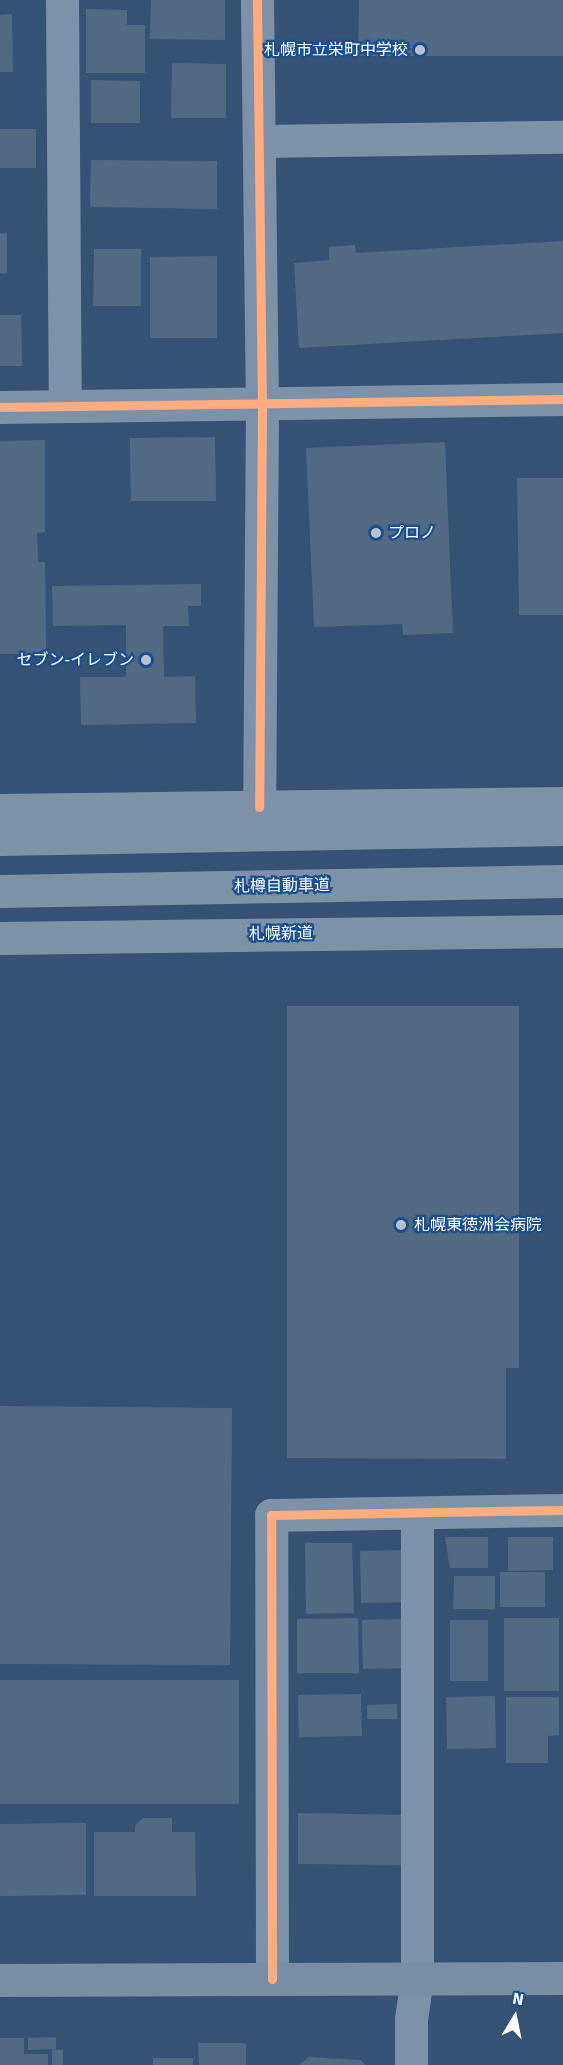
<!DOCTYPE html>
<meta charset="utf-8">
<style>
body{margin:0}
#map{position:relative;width:563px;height:2065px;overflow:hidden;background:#365274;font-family:Signika,"Noto Sans JP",sans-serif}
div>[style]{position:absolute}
.building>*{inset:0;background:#526984}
.street>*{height:33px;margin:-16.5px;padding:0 16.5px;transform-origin:16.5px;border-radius:16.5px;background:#7d92a8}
.secondary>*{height:33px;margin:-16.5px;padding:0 16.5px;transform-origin:16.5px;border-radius:16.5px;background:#798da4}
.highway>*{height:33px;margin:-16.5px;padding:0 16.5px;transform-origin:16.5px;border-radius:16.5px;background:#7e92a7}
.cycleway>*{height:9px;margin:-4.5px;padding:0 4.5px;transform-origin:4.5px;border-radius:4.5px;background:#ffac80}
.dots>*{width:16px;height:16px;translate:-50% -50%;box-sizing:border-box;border:3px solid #1b4f8f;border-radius:50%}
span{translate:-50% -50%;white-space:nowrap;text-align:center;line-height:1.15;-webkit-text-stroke:4.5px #1b4f8f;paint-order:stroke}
.poi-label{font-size:16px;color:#fff}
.right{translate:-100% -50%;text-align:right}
.left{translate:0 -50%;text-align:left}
.street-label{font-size:16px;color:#fff}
.north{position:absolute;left:485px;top:1987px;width:60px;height:60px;-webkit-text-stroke:4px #1b4f8f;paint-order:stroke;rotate:10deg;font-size:16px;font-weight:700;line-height:24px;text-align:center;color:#fff}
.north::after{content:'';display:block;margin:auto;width:21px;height:27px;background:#fff;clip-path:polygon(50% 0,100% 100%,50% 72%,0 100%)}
</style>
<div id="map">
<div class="building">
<i style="clip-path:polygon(151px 0,225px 0,225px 40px,150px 39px)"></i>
<i style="clip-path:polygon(359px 0,563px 0,563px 56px,358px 56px)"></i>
<i style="clip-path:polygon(86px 9px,127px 10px,127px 25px,145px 25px,145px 73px,86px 73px)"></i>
<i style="clip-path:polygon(12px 14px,13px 72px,0 72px,0 15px)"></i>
<i style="clip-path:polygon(172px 63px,226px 64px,226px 118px,171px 118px)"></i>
<i style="clip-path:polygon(91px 80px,140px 81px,140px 123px,91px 123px)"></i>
<i style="clip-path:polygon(0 129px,36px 129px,36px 168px,0 168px)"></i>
<i style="clip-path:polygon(91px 160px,217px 161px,217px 209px,90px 207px)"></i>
<i style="clip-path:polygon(0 233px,7px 233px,7px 273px,0 273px)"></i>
<i style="clip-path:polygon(563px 241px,563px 333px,299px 348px,294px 263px,329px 260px,329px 247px,355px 245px,356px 253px)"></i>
<i style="clip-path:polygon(94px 249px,141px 249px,141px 306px,93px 306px)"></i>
<i style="clip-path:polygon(217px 256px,217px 338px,150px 338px,150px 257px)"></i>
<i style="clip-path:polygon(0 315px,21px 315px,22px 366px,0 366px)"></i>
<i style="clip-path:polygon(215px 437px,216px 501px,131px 501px,130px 438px)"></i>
<i style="clip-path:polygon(45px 440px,45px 532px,37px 533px,38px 562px,45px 562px,46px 654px,0 654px,0 441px)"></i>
<i style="clip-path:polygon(445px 442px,453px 633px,403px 635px,402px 624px,314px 627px,306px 448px)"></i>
<i style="clip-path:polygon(517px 478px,563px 478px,563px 615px,519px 615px)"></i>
<i style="clip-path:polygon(201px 584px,201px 606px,188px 606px,189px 626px,163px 626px,164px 677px,195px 676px,196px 723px,81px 725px,80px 677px,126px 677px,126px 625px,53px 626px,52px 586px)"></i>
<i style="clip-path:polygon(287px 1006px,519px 1006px,519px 1368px,506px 1368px,506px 1459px,287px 1458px)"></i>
<i style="clip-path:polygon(0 1406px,232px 1408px,230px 1665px,0 1664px)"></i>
<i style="clip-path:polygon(445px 1537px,488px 1537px,488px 1568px,450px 1568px)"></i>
<i style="clip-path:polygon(508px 1537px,553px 1537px,553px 1570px,508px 1571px)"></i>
<i style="clip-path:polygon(305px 1543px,352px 1543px,354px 1613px,306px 1614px)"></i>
<i style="clip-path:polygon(405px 1550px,406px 1602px,361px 1603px,360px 1551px)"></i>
<i style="clip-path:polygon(500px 1572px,545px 1572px,545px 1607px,500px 1607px)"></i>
<i style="clip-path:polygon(454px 1576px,495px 1576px,495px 1609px,453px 1609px)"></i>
<i style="clip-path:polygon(358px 1618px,359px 1673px,297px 1673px,297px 1619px)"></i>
<i style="clip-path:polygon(504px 1618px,559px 1618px,559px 1691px,504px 1691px)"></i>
<i style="clip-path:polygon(405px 1619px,406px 1668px,363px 1669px,362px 1620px)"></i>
<i style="clip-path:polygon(450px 1620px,488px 1620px,488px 1681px,450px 1681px)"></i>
<i style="clip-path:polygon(0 1680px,239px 1680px,239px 1804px,0 1804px)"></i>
<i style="clip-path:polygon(361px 1694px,362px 1736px,299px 1737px,298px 1695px)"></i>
<i style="clip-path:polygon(495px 1696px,496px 1748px,447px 1749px,446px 1697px)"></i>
<i style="clip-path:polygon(506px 1697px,559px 1697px,559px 1735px,548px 1736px,548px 1763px,506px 1763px)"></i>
<i style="clip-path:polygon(397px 1704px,397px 1719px,367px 1719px,367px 1705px)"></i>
<i style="clip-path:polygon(298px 1813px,407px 1815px,407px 1865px,298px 1864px)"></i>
<i style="clip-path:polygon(143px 1818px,172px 1818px,172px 1832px,195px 1832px,196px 1896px,94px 1896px,94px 1832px,135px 1832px,135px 1826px)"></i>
<i style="clip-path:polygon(86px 1823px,86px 1895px,0 1896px,0 1824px)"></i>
<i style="clip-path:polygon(56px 2037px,56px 2050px,63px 2049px,63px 2065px,52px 2065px,52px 2049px,28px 2050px,28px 2038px)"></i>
<i style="clip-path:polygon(0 2038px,24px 2038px,24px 2054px,48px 2054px,48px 2065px,0 2065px)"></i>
<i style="clip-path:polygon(198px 2043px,246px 2043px,246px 2065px,199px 2065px)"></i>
<i style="clip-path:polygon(309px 2057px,361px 2060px,365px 2065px,299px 2065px)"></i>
<i style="clip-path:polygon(153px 2058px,193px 2058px,193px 2065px,153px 2065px)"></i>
</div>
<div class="street">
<i style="left:62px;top:0;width:406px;rotate:89.6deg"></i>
<i style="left:257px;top:0;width:404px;rotate:89.3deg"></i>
<i style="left:262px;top:404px;width:403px;rotate:90.4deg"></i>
<i style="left:260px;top:141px;width:303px;rotate:-0.8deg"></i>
<i style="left:0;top:407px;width:563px;rotate:-0.81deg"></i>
<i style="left:272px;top:1979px;width:464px;rotate:-90.1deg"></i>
<i style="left:271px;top:1515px;width:292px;rotate:-1deg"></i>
<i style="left:411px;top:2065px;width:46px;rotate:-90deg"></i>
<i style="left:411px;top:2019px;width:41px;rotate:-81.7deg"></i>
<i style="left:417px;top:1978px;width:465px;rotate:-90deg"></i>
</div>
<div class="secondary">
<i style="left:0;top:1980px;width:563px;rotate:-0.2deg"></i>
</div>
<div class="highway">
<i style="left:0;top:810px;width:563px;rotate:-0.71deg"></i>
<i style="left:0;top:839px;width:563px;rotate:-1.02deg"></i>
<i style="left:0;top:891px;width:563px;rotate:-1.02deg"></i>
<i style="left:0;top:938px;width:563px;rotate:-0.71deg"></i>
</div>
<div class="cycleway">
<i style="left:257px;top:0;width:404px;rotate:89.3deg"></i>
<i style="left:262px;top:404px;width:403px;rotate:90.4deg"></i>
<i style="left:0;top:407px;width:563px;rotate:-0.81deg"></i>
<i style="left:272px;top:1979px;width:464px;rotate:-90.1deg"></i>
<i style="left:271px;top:1515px;width:292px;rotate:-1deg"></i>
</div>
<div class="dots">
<i style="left:420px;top:50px;background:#b9c2ce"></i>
<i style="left:376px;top:533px;background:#b9c2ce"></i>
<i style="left:146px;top:660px;background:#b9c2ce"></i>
<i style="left:401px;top:1225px;background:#b9c2ce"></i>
</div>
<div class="poi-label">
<span class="right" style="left:408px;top:50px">札幌市立栄町中学校</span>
<span class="left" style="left:388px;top:533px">プロノ</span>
<span class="right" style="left:134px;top:660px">セブン-イレブン</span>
<span class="left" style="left:414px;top:1225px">札幌東徳洲会病院</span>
</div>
<div class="street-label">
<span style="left:282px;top:886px;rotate:-1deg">札樽自動車道</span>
<span style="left:281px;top:934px;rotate:-1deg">札幌新道</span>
</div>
<div class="north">N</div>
</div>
